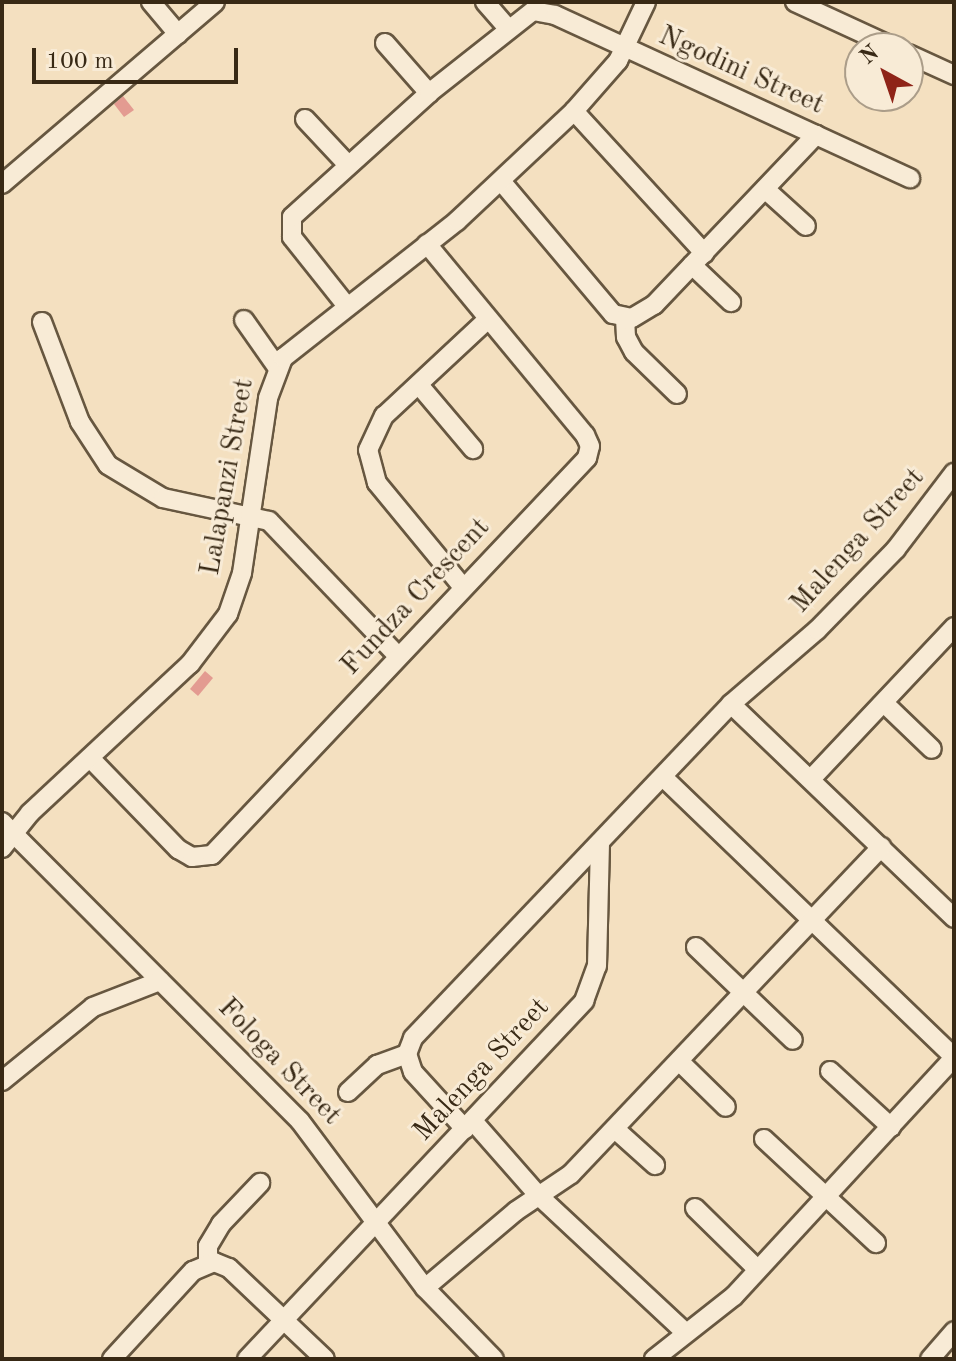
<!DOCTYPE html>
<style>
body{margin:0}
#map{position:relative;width:956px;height:1361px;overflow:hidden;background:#f4e0c0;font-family:"Old Standard TT",serif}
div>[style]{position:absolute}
.building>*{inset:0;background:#e39b91}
.roads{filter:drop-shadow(2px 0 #675740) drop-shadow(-2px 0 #675740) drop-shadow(0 2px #675740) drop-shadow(0 -2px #675740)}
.minor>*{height:18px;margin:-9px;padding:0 9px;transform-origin:9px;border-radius:9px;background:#f8ebd6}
span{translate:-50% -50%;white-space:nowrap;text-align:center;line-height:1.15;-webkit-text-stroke:6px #f8ebd6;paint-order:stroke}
.street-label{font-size:28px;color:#382915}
.frame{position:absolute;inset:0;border:4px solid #382915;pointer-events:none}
.north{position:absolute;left:844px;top:32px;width:80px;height:80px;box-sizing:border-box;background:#f8ebd6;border:2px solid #ab9d89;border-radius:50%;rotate:320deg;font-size:22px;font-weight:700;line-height:32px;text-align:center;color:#382915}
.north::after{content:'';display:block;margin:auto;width:28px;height:36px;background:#8f2418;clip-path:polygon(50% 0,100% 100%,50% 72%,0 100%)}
.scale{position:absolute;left:32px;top:48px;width:206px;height:36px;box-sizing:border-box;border:4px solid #382915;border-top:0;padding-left:10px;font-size:24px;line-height:28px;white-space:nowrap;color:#382915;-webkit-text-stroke:6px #f8ebd6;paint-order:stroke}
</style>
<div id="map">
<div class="building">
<i style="clip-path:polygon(123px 96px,134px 110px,124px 117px,114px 104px)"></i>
<i style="clip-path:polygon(205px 671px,213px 678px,198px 696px,190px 689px)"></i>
</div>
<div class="roads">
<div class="minor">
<i style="left:151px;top:2px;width:42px;rotate:49.8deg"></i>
<i style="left:485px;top:2px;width:33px;rotate:49deg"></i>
<i style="left:795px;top:2px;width:110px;rotate:24.7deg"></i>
<i style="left:385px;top:43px;width:67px;rotate:48.7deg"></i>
<i style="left:908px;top:54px;width:51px;rotate:24.5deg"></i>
<i style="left:574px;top:111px;width:193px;rotate:47.5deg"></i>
<i style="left:305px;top:119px;width:63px;rotate:46.9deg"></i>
<i style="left:501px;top:181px;width:174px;rotate:49.9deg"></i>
<i style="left:613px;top:314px;width:19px;rotate:12deg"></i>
<i style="left:632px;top:318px;width:26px;rotate:-31deg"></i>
<i style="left:654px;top:305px;width:235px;rotate:-46.4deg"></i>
<i style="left:2px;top:184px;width:280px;rotate:-40.5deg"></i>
<i style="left:765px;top:189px;width:55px;rotate:42.1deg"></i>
<i style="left:692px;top:265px;width:54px;rotate:43.5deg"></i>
<i style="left:346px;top:305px;width:87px;rotate:-128.5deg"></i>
<i style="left:292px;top:237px;width:20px;rotate:-90deg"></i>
<i style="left:292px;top:217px;width:185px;rotate:-42.1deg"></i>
<i style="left:429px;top:93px;width:132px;rotate:-38.3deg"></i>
<i style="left:533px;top:11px;width:22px;rotate:10deg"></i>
<i style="left:555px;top:15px;width:391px;rotate:24.7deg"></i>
<i style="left:625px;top:318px;width:19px;rotate:87deg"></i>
<i style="left:626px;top:337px;width:17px;rotate:62deg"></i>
<i style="left:634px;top:352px;width:60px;rotate:44.3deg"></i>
<i style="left:244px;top:320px;width:57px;rotate:54.9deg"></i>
<i style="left:42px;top:322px;width:107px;rotate:69.2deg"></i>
<i style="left:80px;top:422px;width:51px;rotate:56.9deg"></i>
<i style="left:108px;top:465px;width:64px;rotate:31deg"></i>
<i style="left:163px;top:498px;width:108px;rotate:12.2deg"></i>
<i style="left:269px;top:521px;width:187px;rotate:46.3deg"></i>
<i style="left:419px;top:385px;width:84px;rotate:49.8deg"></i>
<i style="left:462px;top:586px;width:134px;rotate:-129.5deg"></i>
<i style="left:377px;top:483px;width:34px;rotate:-105deg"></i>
<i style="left:368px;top:450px;width:38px;rotate:-65deg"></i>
<i style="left:384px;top:416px;width:141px;rotate:-43deg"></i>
<i style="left:884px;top:703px;width:66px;rotate:43.8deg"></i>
<i style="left:731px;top:704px;width:309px;rotate:43.8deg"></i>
<i style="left:90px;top:758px;width:127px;rotate:46deg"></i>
<i style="left:178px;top:849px;width:16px;rotate:30deg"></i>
<i style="left:192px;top:857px;width:20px;rotate:-6deg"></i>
<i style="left:212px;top:855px;width:546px;rotate:-46.63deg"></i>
<i style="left:587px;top:458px;width:12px;rotate:-76deg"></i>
<i style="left:590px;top:446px;width:12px;rotate:-114deg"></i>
<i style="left:585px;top:435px;width:248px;rotate:-129.6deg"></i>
<i style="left:663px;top:777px;width:404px;rotate:43.9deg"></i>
<i style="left:811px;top:779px;width:209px;rotate:-46.7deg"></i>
<i style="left:2px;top:822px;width:422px;rotate:45.1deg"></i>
<i style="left:300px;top:1121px;width:209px;rotate:53.2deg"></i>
<i style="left:425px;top:1288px;width:99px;rotate:45.8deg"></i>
<i style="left:2px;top:848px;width:45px;rotate:-51.3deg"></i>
<i style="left:30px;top:813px;width:219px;rotate:-43deg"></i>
<i style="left:190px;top:664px;width:63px;rotate:-52.8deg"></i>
<i style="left:228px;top:614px;width:43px;rotate:-71.1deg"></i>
<i style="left:242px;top:573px;width:177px;rotate:-81.5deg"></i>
<i style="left:268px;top:398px;width:43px;rotate:-69.4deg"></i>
<i style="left:283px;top:358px;width:221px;rotate:-38.2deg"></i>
<i style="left:457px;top:221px;width:161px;rotate:-43.2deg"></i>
<i style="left:574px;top:111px;width:67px;rotate:-48.7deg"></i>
<i style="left:618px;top:61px;width:65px;rotate:-64.6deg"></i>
<i style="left:696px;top:947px;width:134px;rotate:43.8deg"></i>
<i style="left:680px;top:1062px;width:64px;rotate:44.4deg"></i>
<i style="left:830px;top:1071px;width:83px;rotate:42.6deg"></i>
<i style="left:2px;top:1081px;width:117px;rotate:-39.1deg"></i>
<i style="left:93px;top:1007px;width:72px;rotate:-21.2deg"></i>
<i style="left:348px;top:1092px;width:40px;rotate:-43deg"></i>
<i style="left:377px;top:1065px;width:32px;rotate:-20deg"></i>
<i style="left:473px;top:1121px;width:100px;rotate:48.7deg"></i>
<i style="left:539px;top:1196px;width:200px;rotate:43deg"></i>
<i style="left:465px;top:1129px;width:77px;rotate:-132.4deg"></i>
<i style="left:413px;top:1072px;width:19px;rotate:-108deg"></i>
<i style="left:407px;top:1054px;width:17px;rotate:-69deg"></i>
<i style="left:413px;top:1038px;width:461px;rotate:-46.4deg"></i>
<i style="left:731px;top:704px;width:113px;rotate:-40.7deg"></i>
<i style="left:817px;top:630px;width:113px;rotate:-45.7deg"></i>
<i style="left:896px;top:549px;width:96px;rotate:-52.7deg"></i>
<i style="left:615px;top:1129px;width:54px;rotate:42deg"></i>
<i style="left:764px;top:1139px;width:153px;rotate:42.9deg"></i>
<i style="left:695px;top:1208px;width:88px;rotate:44.5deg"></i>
<i style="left:208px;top:1263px;width:17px;rotate:-90deg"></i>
<i style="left:208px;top:1246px;width:26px;rotate:-59deg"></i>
<i style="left:221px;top:1224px;width:57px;rotate:-46.4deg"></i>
<i style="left:425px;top:1288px;width:119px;rotate:-40.2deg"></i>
<i style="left:516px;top:1211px;width:66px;rotate:-33.9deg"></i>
<i style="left:571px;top:1174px;width:451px;rotate:-46.5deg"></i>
<i style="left:112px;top:1359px;width:120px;rotate:-47.4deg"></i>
<i style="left:193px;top:1271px;width:23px;rotate:-23deg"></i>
<i style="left:214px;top:1262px;width:16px;rotate:22deg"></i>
<i style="left:229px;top:1268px;width:132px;rotate:43.5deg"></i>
<i style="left:247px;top:1359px;width:492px;rotate:-46.7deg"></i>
<i style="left:584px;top:1001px;width:37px;rotate:-70deg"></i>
<i style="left:597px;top:966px;width:123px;rotate:-88.6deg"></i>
<i style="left:654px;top:1359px;width:102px;rotate:-38.2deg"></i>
<i style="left:734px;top:1296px;width:324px;rotate:-47.3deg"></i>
<i style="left:930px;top:1359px;width:37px;rotate:-49deg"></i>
</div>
</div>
<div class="street-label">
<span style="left:741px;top:71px;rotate:24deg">Ngodini Street</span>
<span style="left:228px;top:477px;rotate:-80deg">Lalapanzi Street</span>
<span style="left:858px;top:541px;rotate:-48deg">Malenga Street</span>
<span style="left:416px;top:597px;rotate:-47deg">Fundza Crescent</span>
<span style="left:279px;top:1062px;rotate:46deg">Fologa Street</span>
<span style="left:482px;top:1070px;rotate:-47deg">Malenga Street</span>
</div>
<div class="frame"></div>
<div class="north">N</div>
<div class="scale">100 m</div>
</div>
